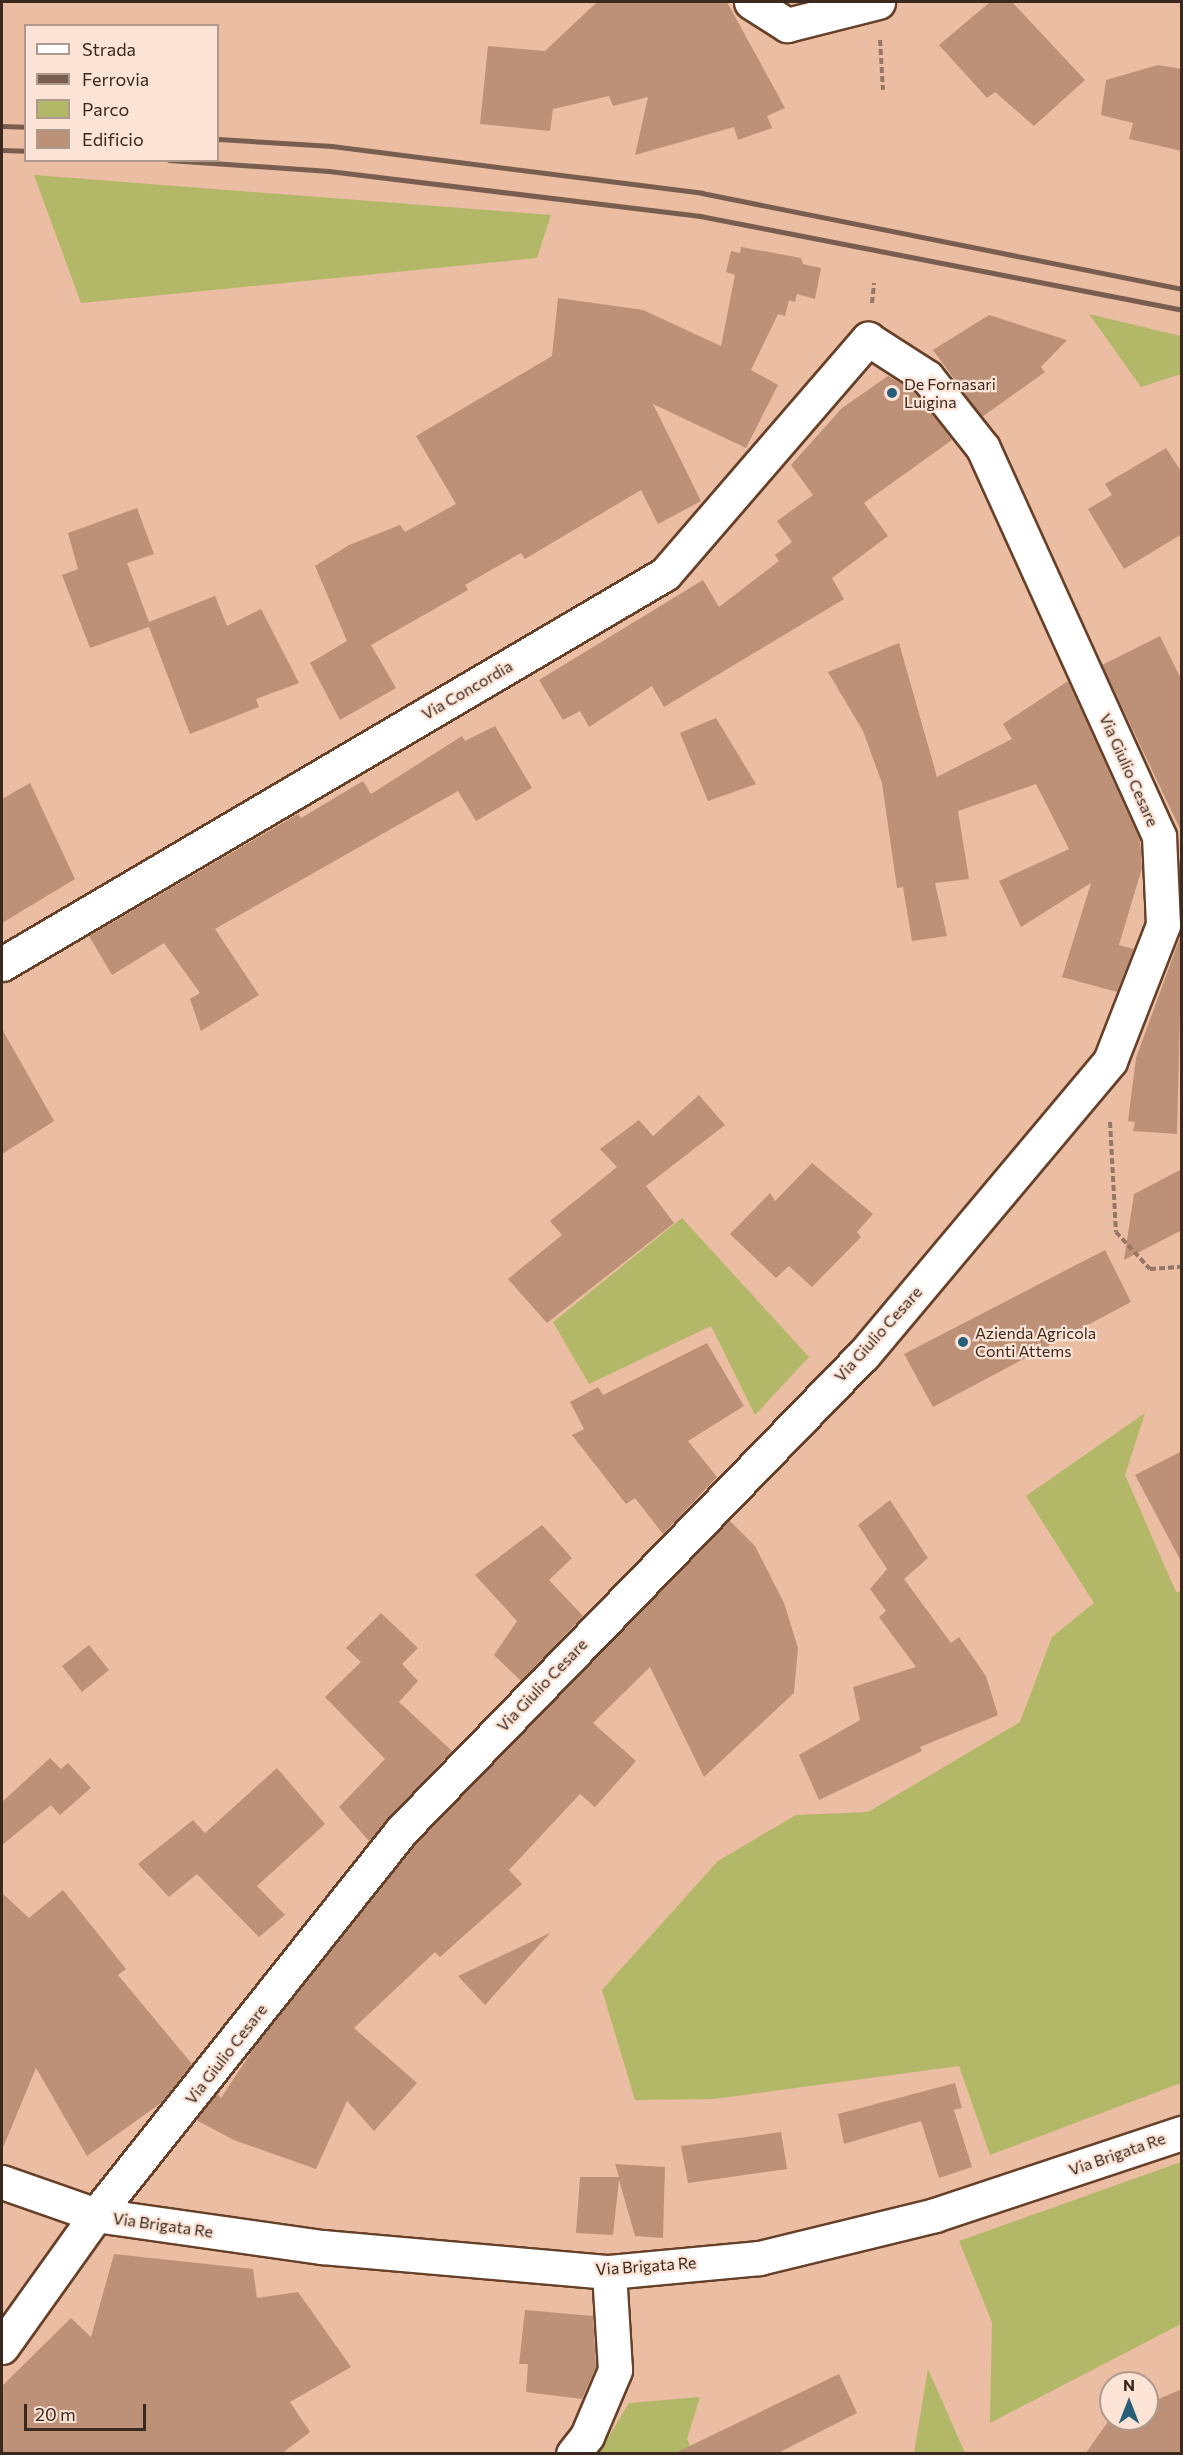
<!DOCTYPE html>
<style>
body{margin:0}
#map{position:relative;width:1183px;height:2455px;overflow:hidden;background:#ebbda3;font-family:Commissioner,sans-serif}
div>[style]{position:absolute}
.green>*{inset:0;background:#b3b768}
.building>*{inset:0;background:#bd9178}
.path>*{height:4px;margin-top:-2px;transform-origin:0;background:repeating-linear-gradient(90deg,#977664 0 6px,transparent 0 9px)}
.roads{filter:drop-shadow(2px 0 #674029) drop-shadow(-2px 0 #674029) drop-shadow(0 2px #674029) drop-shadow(0 -2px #674029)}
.street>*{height:33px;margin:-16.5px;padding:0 16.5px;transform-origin:16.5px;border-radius:16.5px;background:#fff}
.primary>*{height:33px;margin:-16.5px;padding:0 16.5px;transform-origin:16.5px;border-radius:16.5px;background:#fff}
.rail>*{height:4.5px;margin:-2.25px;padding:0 2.25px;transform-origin:2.25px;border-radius:2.25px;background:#795d4e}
.dots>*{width:16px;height:16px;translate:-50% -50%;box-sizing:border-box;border:3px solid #fbe3d6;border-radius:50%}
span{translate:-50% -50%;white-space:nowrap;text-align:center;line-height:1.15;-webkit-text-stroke:4.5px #fbe3d6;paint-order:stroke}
.poi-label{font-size:16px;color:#3b291f}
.left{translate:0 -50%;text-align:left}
.street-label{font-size:16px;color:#3b291f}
.frame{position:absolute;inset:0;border:3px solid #3b291f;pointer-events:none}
.legend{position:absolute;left:24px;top:24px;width:195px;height:138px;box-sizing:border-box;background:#fbe3d6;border:2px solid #ae998d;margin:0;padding:8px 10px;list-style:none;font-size:18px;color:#3b291f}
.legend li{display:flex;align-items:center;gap:12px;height:30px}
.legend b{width:30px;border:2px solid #ae998d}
.north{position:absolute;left:1099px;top:2371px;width:60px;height:60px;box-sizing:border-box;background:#fbe3d6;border:2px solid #ae998d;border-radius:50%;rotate:0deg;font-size:16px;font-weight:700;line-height:24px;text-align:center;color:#3b291f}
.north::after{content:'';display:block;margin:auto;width:21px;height:27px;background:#275f79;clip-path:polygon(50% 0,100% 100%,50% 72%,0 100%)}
.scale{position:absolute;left:24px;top:2404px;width:122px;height:27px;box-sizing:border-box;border:3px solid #3b291f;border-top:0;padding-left:8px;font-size:18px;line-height:21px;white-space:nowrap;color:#3b291f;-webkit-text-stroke:4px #fbe3d6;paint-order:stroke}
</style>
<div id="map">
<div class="green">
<i style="clip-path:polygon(34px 175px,551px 215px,537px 258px,81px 303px)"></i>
<i style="clip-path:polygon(1089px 314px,1181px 336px,1181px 374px,1141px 387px)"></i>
<i style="clip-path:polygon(682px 1218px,809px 1357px,755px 1415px,711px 1326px,589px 1384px,553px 1322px)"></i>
<i style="clip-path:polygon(1145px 1413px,1125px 1475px,1176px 1592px,1181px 1591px,1181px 2083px,990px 2155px,959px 2066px,714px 2099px,635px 2100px,602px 1990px,718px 1861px,796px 1815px,868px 1812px,1020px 1722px,1052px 1637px,1094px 1603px,1026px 1496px)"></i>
<i style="clip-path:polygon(1181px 2162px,1181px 2324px,990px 2423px,992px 2322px,959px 2241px)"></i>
<i style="clip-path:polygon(928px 2369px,965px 2453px,914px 2453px)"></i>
<i style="clip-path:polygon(700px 2397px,687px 2439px,694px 2453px,598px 2454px,629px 2403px)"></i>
</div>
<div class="building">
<i style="clip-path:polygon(597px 2px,727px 2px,785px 108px,767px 116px,772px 128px,738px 140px,734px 127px,635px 155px,648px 97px,613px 106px,609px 96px,553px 109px,550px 131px,480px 124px,488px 46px,545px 51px)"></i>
<i style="clip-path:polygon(990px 2px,1012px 2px,1085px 80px,1034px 126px,995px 92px,987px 98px,939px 45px)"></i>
<i style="clip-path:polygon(1158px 65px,1182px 69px,1182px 151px,1129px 139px,1133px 123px,1101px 115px,1106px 80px)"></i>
<i style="clip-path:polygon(741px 247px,801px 258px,803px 264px,821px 268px,815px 299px,797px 294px,795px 302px,789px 300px,785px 316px,778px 314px,751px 370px,778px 385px,746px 448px,653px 404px,701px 501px,658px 524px,641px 490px,525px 559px,521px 553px,465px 585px,468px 590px,371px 645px,396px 688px,340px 720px,310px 663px,347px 641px,315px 566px,349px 545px,400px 525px,405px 532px,456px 504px,416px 436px,552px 356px,558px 298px,643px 310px,721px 346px,735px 275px,726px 272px,731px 251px,740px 253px)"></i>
<i style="clip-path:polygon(989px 315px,1067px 340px,1041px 367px,1045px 372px,982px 417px,933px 350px)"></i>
<i style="clip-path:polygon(888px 376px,914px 391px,952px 440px,864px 503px,888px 536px,832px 578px,844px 599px,664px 707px,652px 686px,589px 727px,580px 711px,563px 720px,539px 680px,703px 580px,719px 607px,779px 561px,775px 555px,792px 542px,777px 521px,813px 495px,791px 465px,842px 408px)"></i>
<i style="clip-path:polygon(1166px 448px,1182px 473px,1182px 534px,1124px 569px,1088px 509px,1112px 495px,1105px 484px)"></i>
<i style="clip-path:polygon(137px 508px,154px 554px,127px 563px,149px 622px,215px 596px,227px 626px,261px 609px,299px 683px,256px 699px,259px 707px,190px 734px,149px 627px,90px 648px,62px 575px,78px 569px,68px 533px)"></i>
<i style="clip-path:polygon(1160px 636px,1182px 681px,1182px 833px,1102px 665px)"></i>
<i style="clip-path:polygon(899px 643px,937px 777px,1012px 739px,1003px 724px,1068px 681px,1140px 840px,1142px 868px,1119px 945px,1134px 949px,1117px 992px,1062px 977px,1091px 883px,1021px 927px,999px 881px,1069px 849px,1036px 784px,958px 811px,969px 879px,935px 883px,947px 936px,912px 941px,903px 887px,897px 888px,882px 783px,863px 731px,828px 672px)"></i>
<i style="clip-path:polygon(716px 718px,756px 784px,708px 801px,680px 733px)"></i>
<i style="clip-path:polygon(495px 726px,532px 788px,476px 821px,458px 791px,215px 929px,259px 995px,201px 1031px,190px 999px,200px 993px,164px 943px,112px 975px,89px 936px,298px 814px,301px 818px,363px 781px,371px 794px,462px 736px,465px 741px)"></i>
<i style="clip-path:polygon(30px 783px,75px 879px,2px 923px,2px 799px)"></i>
<i style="clip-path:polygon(1182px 932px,1177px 1134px,1133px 1131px,1135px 1122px,1128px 1121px,1136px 1058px)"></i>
<i style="clip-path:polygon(2px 1029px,54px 1121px,2px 1154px)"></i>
<i style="clip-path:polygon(699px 1095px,725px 1125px,646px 1186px,674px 1223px,547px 1323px,508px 1279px,562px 1235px,550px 1221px,617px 1167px,600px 1149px,639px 1120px,653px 1136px)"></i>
<i style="clip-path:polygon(812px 1163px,873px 1214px,857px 1232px,861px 1237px,812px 1287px,789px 1266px,776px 1278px,730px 1234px,770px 1193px,775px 1201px)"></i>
<i style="clip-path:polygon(1182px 1169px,1182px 1230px,1124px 1260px,1134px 1194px)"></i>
<i style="clip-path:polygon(1105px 1250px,1131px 1302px,933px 1407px,904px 1354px)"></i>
<i style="clip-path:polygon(707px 1343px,744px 1406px,688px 1441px,717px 1477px,663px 1534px,635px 1498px,626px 1504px,572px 1435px,584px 1429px,570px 1402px,598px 1387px,603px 1395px)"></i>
<i style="clip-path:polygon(1182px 1451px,1182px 1563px,1135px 1475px)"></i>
<i style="clip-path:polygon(890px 1500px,928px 1558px,904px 1579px,951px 1643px,959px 1637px,986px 1676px,998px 1715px,920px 1747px,922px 1751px,819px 1800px,799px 1755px,860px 1720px,853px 1687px,916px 1667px,879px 1617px,886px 1611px,870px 1589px,887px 1569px,858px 1525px)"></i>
<i style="clip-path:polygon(729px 1520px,755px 1546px,784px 1603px,798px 1648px,794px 1693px,704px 1777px,650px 1667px,593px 1723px,636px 1761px,595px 1807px,580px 1794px,509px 1870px,522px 1884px,440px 1957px,435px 1952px,354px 2028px,417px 2083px,374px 2131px,347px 2101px,316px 2169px,234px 2140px,196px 2120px,217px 2093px,221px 2098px,262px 2036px,416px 1842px)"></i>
<i style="clip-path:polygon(542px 1525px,572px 1558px,549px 1580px,583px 1616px,521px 1681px,494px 1655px,517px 1621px,475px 1575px)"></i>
<i style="clip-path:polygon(381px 1613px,418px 1648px,402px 1664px,418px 1681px,399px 1702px,452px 1751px,369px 1841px,339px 1807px,385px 1759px,325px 1697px,361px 1662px,346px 1648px)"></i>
<i style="clip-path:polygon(89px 1645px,109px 1670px,82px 1692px,62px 1666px)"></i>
<i style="clip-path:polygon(50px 1758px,61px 1769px,68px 1763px,91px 1788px,60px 1815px,51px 1805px,2px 1845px,2px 1802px)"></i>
<i style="clip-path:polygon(277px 1768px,325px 1824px,257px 1886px,285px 1915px,259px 1937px,197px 1874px,169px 1897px,138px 1864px,193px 1820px,205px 1833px)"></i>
<i style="clip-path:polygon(63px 1890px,126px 1969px,118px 1975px,192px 2064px,161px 2103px,87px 2156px,36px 2068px,2px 2150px,2px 1893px,29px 1918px)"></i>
<i style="clip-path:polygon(550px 1933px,485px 2005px,458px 1976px)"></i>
<i style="clip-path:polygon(955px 2083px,962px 2108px,954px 2110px,972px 2167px,939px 2178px,921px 2121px,844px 2144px,838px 2114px)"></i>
<i style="clip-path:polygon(781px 2132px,787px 2169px,688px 2183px,681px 2146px)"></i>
<i style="clip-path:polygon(615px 2164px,665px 2167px,663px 2238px,635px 2236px,619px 2180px,613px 2235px,576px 2233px,580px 2177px,619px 2177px)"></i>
<i style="clip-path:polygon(114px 2254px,253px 2269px,257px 2298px,298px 2292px,351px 2367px,290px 2402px,310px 2432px,281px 2454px,2px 2454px,2px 2386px,71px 2318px,91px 2337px)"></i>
<i style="clip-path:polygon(525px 2310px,593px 2316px,596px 2367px,582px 2399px,526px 2392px,528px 2364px,519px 2364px)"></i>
<i style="clip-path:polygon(839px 2374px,857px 2413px,776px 2454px,673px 2454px)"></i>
<i style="clip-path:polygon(1182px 2389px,1182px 2454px,1085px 2454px,1110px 2419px,1147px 2419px,1147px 2404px)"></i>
</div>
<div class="path">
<i style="left:880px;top:40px;width:50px;rotate:86.6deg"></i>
<i style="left:872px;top:303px;width:20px;rotate:-84deg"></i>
<i style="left:1110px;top:1122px;width:110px;rotate:86.9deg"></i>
<i style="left:1116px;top:1232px;width:50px;rotate:47.4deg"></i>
<i style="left:1150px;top:1269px;width:32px;rotate:-4deg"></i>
</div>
<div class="roads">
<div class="street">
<i style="left:751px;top:2px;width:43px;rotate:32.6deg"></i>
<i style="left:787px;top:25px;width:94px;rotate:-14.2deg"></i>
<i style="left:2px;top:964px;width:769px;rotate:-30.47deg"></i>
<i style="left:665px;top:574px;width:311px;rotate:-49.2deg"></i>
<i style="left:868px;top:339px;width:70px;rotate:32.8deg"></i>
<i style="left:927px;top:377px;width:90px;rotate:51.7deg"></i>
<i style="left:983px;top:448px;width:426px;rotate:65.6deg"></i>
<i style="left:1159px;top:836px;width:89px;rotate:87.4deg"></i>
<i style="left:1163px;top:925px;width:146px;rotate:111.3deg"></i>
<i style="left:1110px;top:1061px;width:384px;rotate:130deg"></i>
<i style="left:863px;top:1355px;width:662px;rotate:134.14deg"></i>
<i style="left:402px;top:1830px;width:492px;rotate:128.5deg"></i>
<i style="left:96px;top:2215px;width:162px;rotate:125.5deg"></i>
<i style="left:573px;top:2454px;width:23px;rotate:-52deg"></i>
<i style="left:587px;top:2436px;width:72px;rotate:-67deg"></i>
<i style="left:615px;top:2370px;width:98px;rotate:-93.5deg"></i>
</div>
<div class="primary">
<i style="left:2px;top:2182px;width:100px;rotate:19.3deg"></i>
<i style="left:96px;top:2215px;width:228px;rotate:8.1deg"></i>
<i style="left:322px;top:2247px;width:288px;rotate:5deg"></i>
<i style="left:609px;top:2272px;width:151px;rotate:-5.3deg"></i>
<i style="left:759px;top:2258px;width:181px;rotate:-13.7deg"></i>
<i style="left:935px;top:2215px;width:260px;rotate:-18.4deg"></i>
</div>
</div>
<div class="rail">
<i style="left:2px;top:126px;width:24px;rotate:2deg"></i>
<i style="left:218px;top:139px;width:114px;rotate:3.5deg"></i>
<i style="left:332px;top:146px;width:373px;rotate:7.2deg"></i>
<i style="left:702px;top:193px;width:490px;rotate:11.3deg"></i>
<i style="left:2px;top:150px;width:24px;rotate:2deg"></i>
<i style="left:169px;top:160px;width:160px;rotate:3.9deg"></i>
<i style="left:329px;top:171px;width:374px;rotate:6.9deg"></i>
<i style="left:700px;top:216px;width:491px;rotate:11deg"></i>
</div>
<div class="dots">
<i style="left:892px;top:393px;background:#275f79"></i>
<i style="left:963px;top:1342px;background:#275f79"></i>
</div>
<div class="poi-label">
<span class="left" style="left:904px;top:393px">De Fornasari<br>Luigina</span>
<span class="left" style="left:975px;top:1342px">Azienda Agricola<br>Conti Attems</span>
</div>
<div class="street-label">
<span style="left:467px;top:690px;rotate:-30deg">Via Concordia</span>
<span style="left:1129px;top:770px;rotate:66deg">Via Giulio Cesare</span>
<span style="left:878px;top:1334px;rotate:-48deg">Via Giulio Cesare</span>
<span style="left:542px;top:1685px;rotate:-46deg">Via Giulio Cesare</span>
<span style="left:226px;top:2054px;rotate:-52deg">Via Giulio Cesare</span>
<span style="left:1117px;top:2154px;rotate:-19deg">Via Brigata Re</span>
<span style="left:163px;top:2225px;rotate:8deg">Via Brigata Re</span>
<span style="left:646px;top:2266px;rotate:-4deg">Via Brigata Re</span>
</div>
<div class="frame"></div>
<ul class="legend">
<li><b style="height:8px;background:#fff"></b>Strada</li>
<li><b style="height:8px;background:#795d4e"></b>Ferrovia</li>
<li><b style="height:16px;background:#b3b768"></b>Parco</li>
<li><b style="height:16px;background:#bd9178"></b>Edificio</li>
</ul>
<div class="north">N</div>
<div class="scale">20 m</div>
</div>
